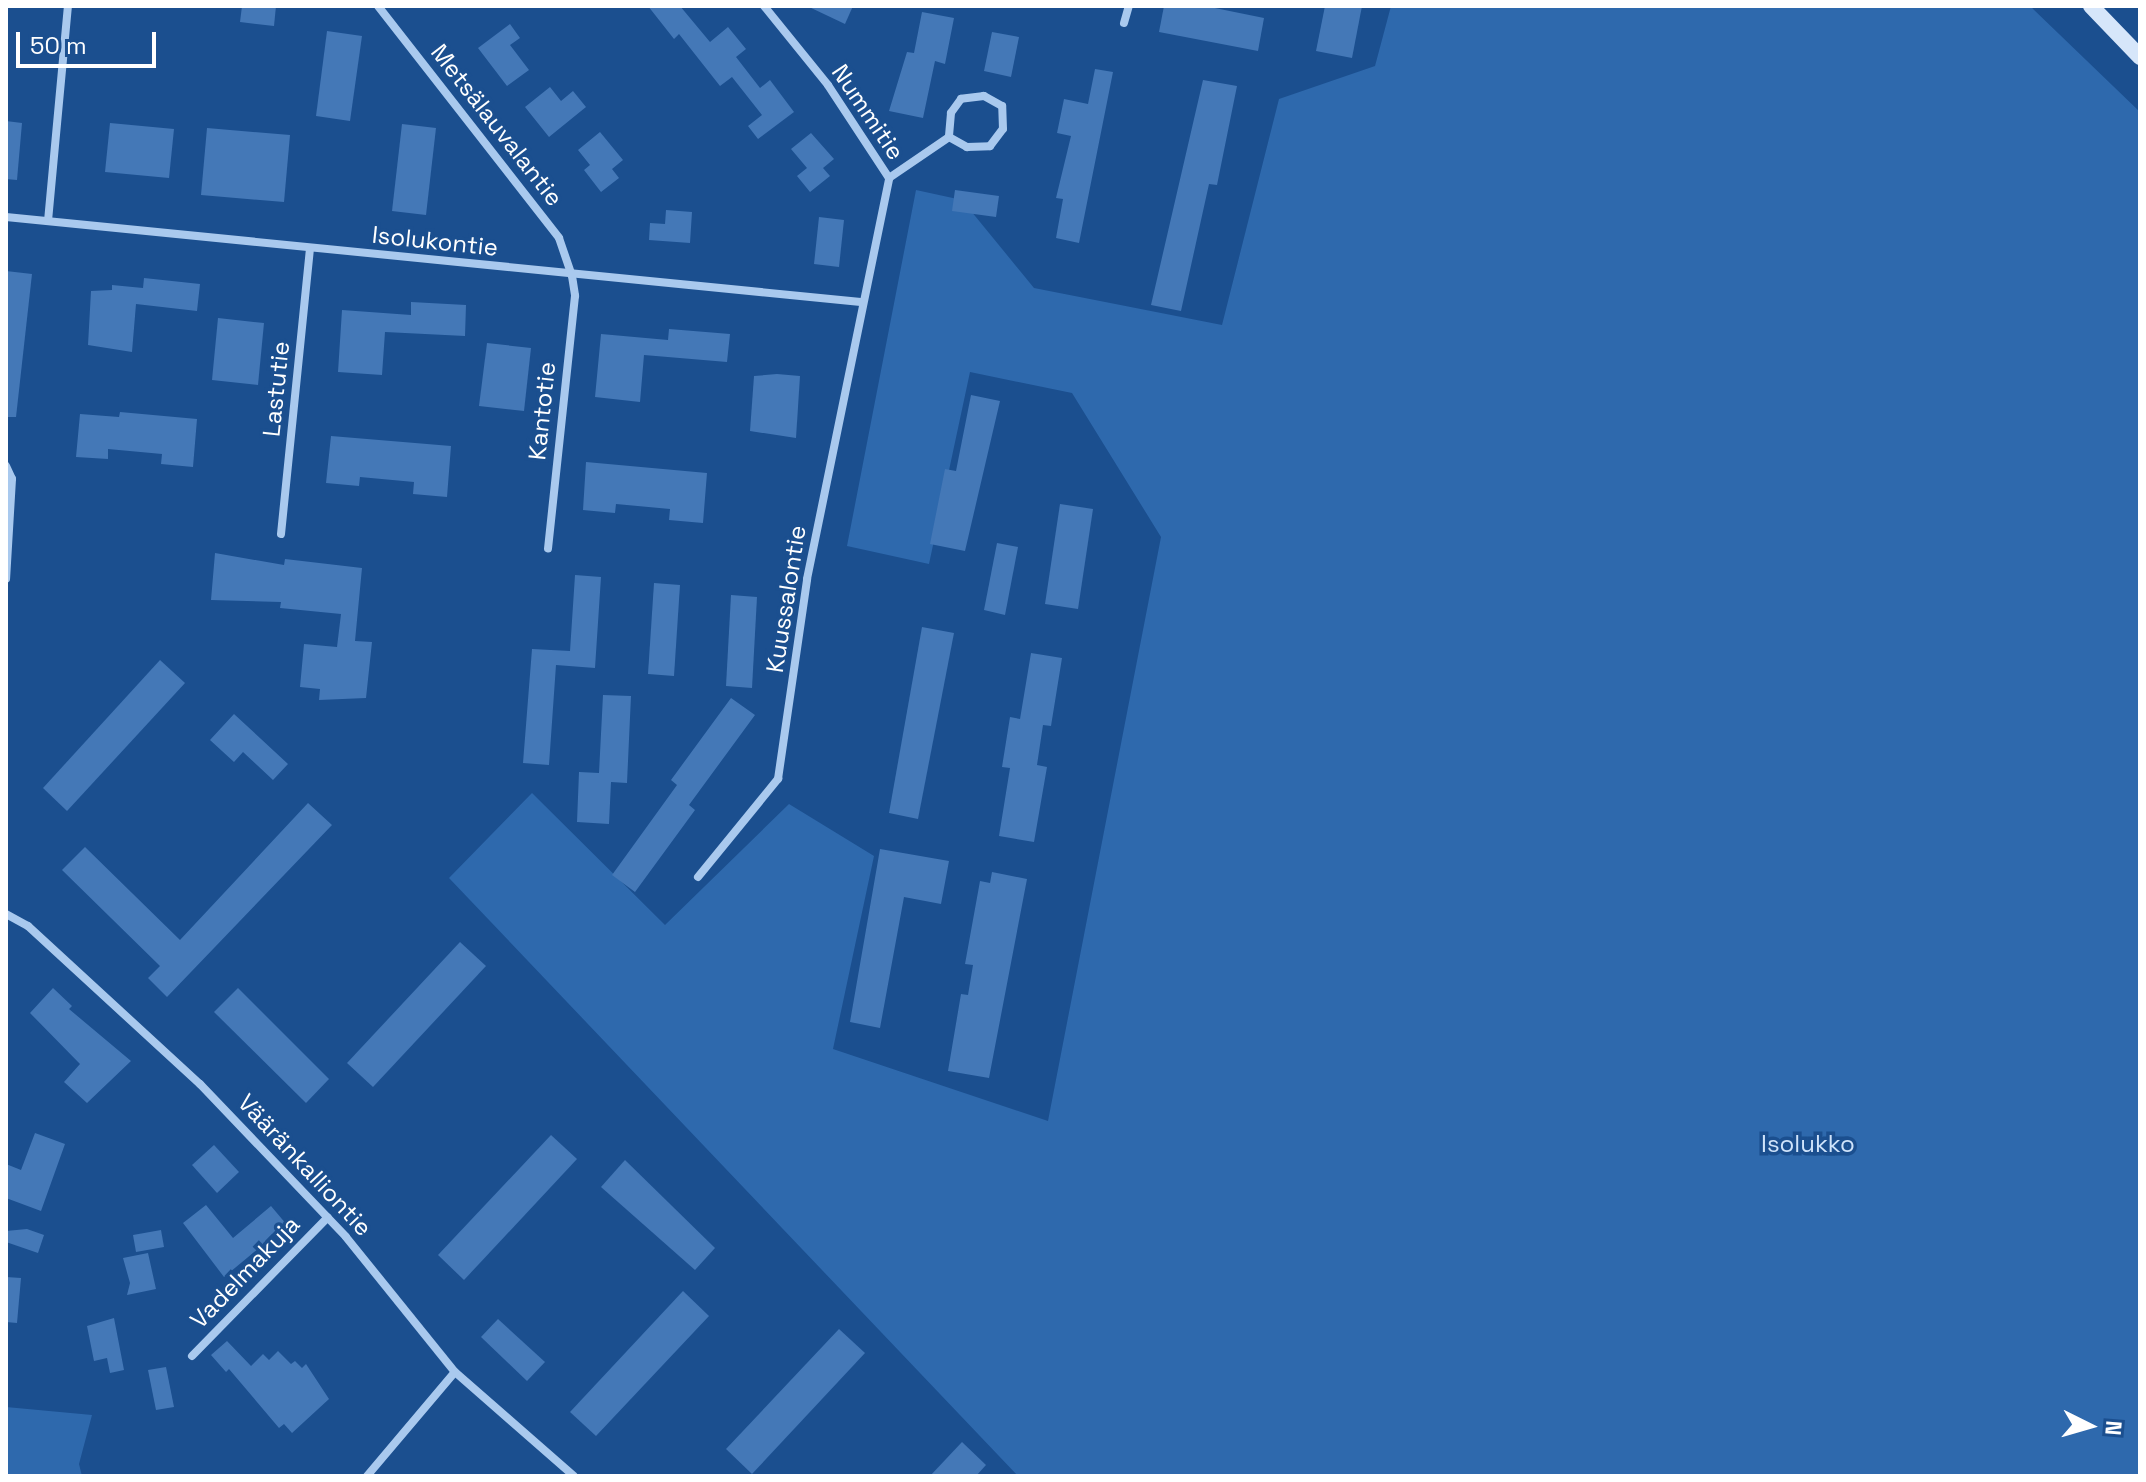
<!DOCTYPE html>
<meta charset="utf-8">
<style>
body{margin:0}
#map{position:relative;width:2146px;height:1482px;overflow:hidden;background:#1b4f8f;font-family:"Space Grotesk",sans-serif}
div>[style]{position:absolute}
.green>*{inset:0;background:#2e69ad}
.building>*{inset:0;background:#4478b7}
.street>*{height:8px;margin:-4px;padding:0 4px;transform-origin:4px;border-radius:4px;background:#a9c9ee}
.secondary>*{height:16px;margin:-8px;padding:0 8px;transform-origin:8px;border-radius:8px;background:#d6e6fa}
span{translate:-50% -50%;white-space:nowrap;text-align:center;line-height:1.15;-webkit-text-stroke:7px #1b4f8f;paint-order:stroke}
.street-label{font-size:24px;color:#fff}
.park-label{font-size:24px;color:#cfe3fa}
.frame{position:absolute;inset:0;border:8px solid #fff;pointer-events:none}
.north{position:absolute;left:2050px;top:1386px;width:80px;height:80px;-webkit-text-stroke:6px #1b4f8f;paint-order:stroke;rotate:95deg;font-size:22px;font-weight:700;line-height:32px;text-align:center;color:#fff}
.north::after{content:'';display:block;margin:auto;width:28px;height:36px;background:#fff;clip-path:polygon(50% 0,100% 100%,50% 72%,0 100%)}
.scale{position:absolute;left:16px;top:32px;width:140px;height:36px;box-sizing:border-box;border:4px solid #fff;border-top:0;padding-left:10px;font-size:24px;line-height:28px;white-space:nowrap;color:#fff;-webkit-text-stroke:6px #1b4f8f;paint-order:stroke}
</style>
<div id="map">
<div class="green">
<i style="clip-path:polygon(1391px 6px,2030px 6px,2140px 112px,2140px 1476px,1018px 1476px,449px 878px,532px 793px,665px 925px,789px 804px,874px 856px,833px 1049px,1048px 1121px,1161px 537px,1072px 393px,970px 372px,929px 564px,847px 546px,916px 190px,962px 200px,1034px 288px,1222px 325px,1279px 99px,1375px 66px)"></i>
<i style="clip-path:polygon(6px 1407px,92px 1415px,79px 1464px,82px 1476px,6px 1476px)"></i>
</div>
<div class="building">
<i style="clip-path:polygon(242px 6px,276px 6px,274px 26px,240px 22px)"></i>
<i style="clip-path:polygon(648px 6px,680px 6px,710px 42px,728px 27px,746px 49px,736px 57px,760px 88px,770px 80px,794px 112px,758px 139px,748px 126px,762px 115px,732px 77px,720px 86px,679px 34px,674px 39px)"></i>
<i style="clip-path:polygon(807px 6px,853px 6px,845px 24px)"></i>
<i style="clip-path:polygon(1164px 6px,1205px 6px,1264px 18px,1258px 51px,1159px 32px)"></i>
<i style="clip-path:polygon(1325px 6px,1362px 6px,1352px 58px,1316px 51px)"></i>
<i style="clip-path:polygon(922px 12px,954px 18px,945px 64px,935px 61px,923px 118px,889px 111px,907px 52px,914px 53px)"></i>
<i style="clip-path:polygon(510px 24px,520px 38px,510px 45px,529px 70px,507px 86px,478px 48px)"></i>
<i style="clip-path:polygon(327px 31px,362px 36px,350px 121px,316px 116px)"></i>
<i style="clip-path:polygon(992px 32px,1019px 37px,1011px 77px,984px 71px)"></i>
<i style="clip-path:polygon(1095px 69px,1113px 72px,1079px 243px,1056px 238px,1063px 199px,1056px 198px,1071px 136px,1057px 133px,1064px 99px,1088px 104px)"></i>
<i style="clip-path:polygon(1203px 80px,1237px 86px,1217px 185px,1209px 184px,1181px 311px,1151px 305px)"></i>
<i style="clip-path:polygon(550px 87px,561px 101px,573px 91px,586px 107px,549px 137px,525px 107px)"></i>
<i style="clip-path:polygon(6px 121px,22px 123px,17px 180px,6px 179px)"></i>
<i style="clip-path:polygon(110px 123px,174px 129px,169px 178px,105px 172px)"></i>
<i style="clip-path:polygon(402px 124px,436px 128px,426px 215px,392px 211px)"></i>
<i style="clip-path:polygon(207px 128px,290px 135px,284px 202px,201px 195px)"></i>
<i style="clip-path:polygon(600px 132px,623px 160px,612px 169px,619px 178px,601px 192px,584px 170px,590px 165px,578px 150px)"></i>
<i style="clip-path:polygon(811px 133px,834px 159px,823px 168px,830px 176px,810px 192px,797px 176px,807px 168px,791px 149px)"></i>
<i style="clip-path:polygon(955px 190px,999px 196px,996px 217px,952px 211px)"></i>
<i style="clip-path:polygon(666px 210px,692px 212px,690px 243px,649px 240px,650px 223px,665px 224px)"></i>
<i style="clip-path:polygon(819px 217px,844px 220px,839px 267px,814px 264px)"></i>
<i style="clip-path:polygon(6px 271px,32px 274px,16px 417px,6px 417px)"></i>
<i style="clip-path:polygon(144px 278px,200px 284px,197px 311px,136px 304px,132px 352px,88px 345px,91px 291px,112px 290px,112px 285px,143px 288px)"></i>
<i style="clip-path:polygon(411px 302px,466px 305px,465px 336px,385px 332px,382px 375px,338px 372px,342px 310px,411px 315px)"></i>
<i style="clip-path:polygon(218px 318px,264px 323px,258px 385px,212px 380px)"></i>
<i style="clip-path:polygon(669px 329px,730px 334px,727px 362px,644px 355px,640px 402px,595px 397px,601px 334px,668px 340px)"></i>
<i style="clip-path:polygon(487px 343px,531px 348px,524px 411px,479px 406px)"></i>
<i style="clip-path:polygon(777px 374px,800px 376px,796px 438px,750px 431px,754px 376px)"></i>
<i style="clip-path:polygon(971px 395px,1000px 401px,965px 551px,930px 544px,945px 469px,956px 471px)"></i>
<i style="clip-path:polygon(120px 412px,197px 419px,193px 467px,161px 464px,162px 454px,108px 449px,108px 459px,76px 457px,80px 414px,119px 417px)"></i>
<i style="clip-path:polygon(331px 436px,451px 446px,447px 497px,413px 494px,414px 482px,360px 477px,359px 486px,326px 483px)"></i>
<i style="clip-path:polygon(586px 462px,707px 473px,703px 523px,669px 520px,670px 509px,616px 504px,615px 513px,583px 510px)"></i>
<i style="clip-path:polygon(1060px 504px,1093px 509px,1078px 609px,1045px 604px)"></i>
<i style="clip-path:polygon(997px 543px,1018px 547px,1005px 615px,984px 610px)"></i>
<i style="clip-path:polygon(215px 553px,284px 565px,285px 559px,362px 568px,355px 641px,372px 642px,366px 698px,319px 700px,320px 689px,300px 687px,304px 644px,337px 647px,341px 614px,280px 608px,281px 602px,211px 600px)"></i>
<i style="clip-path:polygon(575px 575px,601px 577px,595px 668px,556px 665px,549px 765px,523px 763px,532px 649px,570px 651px)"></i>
<i style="clip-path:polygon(654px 583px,680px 585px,674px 676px,648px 674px)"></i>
<i style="clip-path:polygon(731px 595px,757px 597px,752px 688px,726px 686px)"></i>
<i style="clip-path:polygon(922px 627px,954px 633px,918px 819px,889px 813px)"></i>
<i style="clip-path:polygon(1031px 653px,1062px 658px,1051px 726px,1043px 725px,1037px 765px,1047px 767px,1034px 842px,999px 836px,1010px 768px,1002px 767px,1010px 717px,1020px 719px)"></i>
<i style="clip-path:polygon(160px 660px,185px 683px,67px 811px,43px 788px)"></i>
<i style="clip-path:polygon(603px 695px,631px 696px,627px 783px,611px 782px,609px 824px,577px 822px,579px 772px,599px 773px)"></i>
<i style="clip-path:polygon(731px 698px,755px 715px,689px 805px,695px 810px,635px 892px,612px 875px,677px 785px,671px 780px)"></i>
<i style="clip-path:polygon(234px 714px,288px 764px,273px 780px,243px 752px,234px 762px,210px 740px)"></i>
<i style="clip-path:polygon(308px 803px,332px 825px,167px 997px,148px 978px,160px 966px,62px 870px,85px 847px,180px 940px)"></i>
<i style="clip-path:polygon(880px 849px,949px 861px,941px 904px,904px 897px,880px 1028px,850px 1022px)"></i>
<i style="clip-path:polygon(992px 872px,1027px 879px,989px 1078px,948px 1071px,961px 994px,968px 995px,973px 965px,965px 964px,980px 881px,990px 883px)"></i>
<i style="clip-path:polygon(460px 942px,486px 966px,373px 1087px,347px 1063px)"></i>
<i style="clip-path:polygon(53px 988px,72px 1006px,69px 1009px,131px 1061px,87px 1103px,64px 1082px,80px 1064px,30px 1013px)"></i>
<i style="clip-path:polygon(238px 988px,329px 1079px,306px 1103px,214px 1012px)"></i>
<i style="clip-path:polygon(35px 1133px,65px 1144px,41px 1211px,6px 1198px,6px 1164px,21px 1170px)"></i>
<i style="clip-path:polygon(551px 1135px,577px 1159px,464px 1280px,438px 1255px)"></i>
<i style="clip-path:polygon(214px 1145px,239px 1172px,217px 1193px,192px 1165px)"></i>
<i style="clip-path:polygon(625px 1160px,715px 1248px,695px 1270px,601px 1187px)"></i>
<i style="clip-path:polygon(206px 1205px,233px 1238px,271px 1206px,287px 1225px,224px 1277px,183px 1223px)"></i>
<i style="clip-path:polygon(27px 1229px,44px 1235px,38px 1253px,6px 1242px,6px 1231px)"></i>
<i style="clip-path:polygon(161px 1230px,164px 1247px,136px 1252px,133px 1235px)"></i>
<i style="clip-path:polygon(148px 1253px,156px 1289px,127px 1295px,130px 1283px,123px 1258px)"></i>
<i style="clip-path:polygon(6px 1277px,21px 1278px,17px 1323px,6px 1322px)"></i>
<i style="clip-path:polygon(683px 1291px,709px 1316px,596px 1436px,570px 1412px)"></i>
<i style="clip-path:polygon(114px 1318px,124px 1370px,110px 1373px,107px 1358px,94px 1361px,87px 1326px)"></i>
<i style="clip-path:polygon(498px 1319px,545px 1362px,527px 1381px,481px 1337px)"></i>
<i style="clip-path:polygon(839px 1329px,865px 1353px,752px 1474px,726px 1449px)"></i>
<i style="clip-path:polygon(227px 1341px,251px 1366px,263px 1354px,269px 1360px,278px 1351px,291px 1364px,295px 1361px,302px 1368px,306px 1364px,329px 1399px,292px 1433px,284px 1424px,279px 1428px,229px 1369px,226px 1372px,211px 1355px)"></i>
<i style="clip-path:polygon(166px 1367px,174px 1407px,156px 1410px,148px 1370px)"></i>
<i style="clip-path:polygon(962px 1442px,986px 1465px,976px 1476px,930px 1476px)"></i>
</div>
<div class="street">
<i style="left:378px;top:6px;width:294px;rotate:52deg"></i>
<i style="left:559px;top:238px;width:40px;rotate:71.1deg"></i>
<i style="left:572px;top:276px;width:20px;rotate:81deg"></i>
<i style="left:575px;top:296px;width:254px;rotate:96.1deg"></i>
<i style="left:1124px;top:23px;width:18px;rotate:-74deg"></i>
<i style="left:889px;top:178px;width:73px;rotate:-34.3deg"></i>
<i style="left:949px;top:137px;width:21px;rotate:29deg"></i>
<i style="left:967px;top:147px;width:23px;rotate:-2deg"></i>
<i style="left:990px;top:146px;width:21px;rotate:-53deg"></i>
<i style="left:1003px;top:129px;width:23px;rotate:-92deg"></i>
<i style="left:1002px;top:106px;width:21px;rotate:-151deg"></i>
<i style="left:984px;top:96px;width:23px;rotate:173deg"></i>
<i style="left:961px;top:99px;width:17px;rotate:126deg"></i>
<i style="left:951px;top:113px;width:24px;rotate:95deg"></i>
<i style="left:6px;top:217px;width:859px;rotate:5.68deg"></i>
<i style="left:48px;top:221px;width:216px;rotate:-84.7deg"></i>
<i style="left:6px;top:466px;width:14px;rotate:65deg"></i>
<i style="left:12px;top:479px;width:100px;rotate:93.4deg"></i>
<i style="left:281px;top:534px;width:287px;rotate:-84.2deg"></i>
<i style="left:698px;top:877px;width:127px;rotate:-50.8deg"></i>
<i style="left:778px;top:779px;width:202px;rotate:-81.7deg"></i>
<i style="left:807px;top:579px;width:409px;rotate:-78.4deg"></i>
<i style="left:889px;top:178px;width:111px;rotate:-123.3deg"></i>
<i style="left:828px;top:85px;width:102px;rotate:-129deg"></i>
<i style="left:6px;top:914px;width:25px;rotate:29deg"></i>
<i style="left:28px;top:926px;width:234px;rotate:42.6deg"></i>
<i style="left:200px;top:1084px;width:211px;rotate:46.3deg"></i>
<i style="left:346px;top:1237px;width:174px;rotate:51.1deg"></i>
<i style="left:455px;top:1372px;width:158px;rotate:41.2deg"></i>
<i style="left:192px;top:1356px;width:194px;rotate:-45.6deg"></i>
<i style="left:367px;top:1476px;width:136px;rotate:-49.8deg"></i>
</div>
<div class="secondary">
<i style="left:2091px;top:6px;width:71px;rotate:46.1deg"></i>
</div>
<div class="street-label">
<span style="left:868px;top:112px;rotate:56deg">Nummitie</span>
<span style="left:497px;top:125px;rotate:52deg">Metsälauvalantie</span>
<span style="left:435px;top:241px;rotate:6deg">Isolukontie</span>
<span style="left:276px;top:389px;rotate:-84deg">Lastutie</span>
<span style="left:542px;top:411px;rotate:-84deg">Kantotie</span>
<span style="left:786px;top:599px;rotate:-81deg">Kuussalontie</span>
<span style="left:305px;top:1165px;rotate:47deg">Vääränkalliontie</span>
<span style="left:245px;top:1272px;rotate:-46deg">Vadelmakuja</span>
</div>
<div class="park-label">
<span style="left:1808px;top:1144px">Isolukko</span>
</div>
<div class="frame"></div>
<div class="north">N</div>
<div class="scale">50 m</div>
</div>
